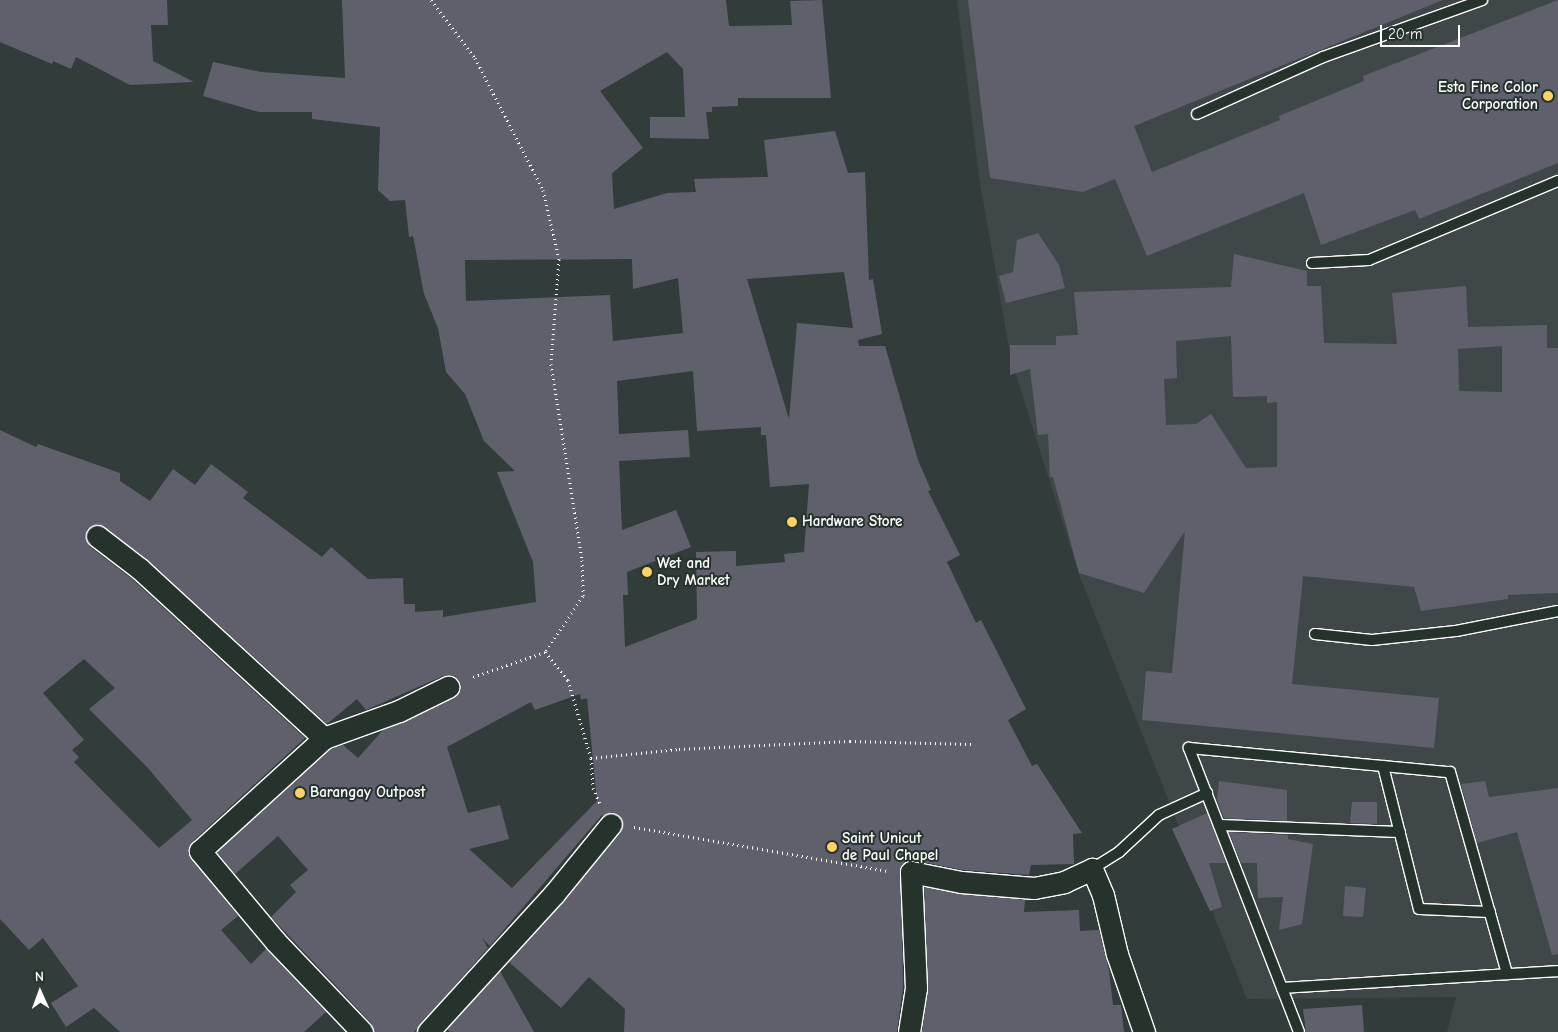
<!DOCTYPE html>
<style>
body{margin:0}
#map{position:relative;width:1558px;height:1032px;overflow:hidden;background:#323c3a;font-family:"Comic Neue",sans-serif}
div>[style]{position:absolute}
.built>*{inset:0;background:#404749}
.building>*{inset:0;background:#60606c}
.path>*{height:3px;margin-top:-1.5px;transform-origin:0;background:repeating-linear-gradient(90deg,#fff 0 1px,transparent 0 5px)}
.roads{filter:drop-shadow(1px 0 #fff) drop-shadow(-1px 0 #fff) drop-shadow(0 1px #fff) drop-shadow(0 -1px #fff)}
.lane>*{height:10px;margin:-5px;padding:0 5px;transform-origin:5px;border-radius:5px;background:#26332d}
.street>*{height:21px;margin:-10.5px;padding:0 10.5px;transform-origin:10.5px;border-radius:10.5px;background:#26332d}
.dots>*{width:14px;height:14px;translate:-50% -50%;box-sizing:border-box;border:2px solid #26332d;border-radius:50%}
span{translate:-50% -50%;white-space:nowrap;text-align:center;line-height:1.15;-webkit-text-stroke:4px #26332d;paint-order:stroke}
.poi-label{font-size:15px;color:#fff;font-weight:700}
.right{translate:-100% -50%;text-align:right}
.left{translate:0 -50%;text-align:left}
.north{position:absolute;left:15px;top:967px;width:50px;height:50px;-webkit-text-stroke:4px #26332d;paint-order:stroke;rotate:358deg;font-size:14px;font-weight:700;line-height:20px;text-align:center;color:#fff}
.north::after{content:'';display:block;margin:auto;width:18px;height:22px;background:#fff;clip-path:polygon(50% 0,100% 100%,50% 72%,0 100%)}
.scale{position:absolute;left:1380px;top:25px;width:80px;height:22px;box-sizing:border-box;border:2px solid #fff;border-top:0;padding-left:6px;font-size:15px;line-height:18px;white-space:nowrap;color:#fff;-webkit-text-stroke:4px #26332d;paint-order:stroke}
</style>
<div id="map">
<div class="built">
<i style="clip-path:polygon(957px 0,1558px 0,1558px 1032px,1447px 1032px,1456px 997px,1247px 999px,1079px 574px,1011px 359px,979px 177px)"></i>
</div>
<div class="building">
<i style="clip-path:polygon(0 0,167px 0,168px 25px,151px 25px,153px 61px,194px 82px,130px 85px,76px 57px,71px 69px,53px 61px,52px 64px,0 42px)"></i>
<i style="clip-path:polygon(evenodd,342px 0,726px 0,729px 26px,792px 25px,790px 1px,822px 0,831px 98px,738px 98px,738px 106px,712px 107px,712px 112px,706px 112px,709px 139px,650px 138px,650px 117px,685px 117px,683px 69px,667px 52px,600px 91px,643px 148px,612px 173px,614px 209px,667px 193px,696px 192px,694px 179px,768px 177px,764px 140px,835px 131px,848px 173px,865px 172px,869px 280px,873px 279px,882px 334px,858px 340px,859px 346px,885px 346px,918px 460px,931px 490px,928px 491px,960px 555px,947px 562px,976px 623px,981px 620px,1026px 709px,1008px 720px,1032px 766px,1037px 764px,1082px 833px,1073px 834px,1074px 864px,1031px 865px,1029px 875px,963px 870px,913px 860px,901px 865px,903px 987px,897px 1032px,624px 1032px,625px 1009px,589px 977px,561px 1008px,509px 962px,621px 832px,622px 819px,612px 812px,601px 816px,490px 946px,482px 938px,488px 948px,414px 1032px,374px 1032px,371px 1023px,271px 917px,296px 892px,290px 885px,308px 870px,278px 836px,235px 874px,217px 852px,331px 749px,343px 745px,358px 758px,383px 730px,454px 698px,460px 688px,459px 681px,455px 676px,443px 676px,366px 710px,357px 699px,327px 724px,148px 560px,98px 524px,87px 529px,89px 546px,132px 579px,305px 738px,192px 842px,188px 853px,238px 916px,221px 930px,251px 964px,266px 949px,326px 1012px,304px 1032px,120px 1032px,94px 1008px,66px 1027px,51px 1003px,78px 986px,43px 938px,29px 950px,0 919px,0 430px,36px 447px,38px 444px,120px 473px,120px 481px,150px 501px,173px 469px,195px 485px,211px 464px,248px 492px,243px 498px,322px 557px,331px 547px,368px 579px,403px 578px,404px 604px,415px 604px,415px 612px,443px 610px,443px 617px,536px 602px,533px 562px,497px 472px,515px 471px,484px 441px,465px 394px,446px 372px,438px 328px,424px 294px,413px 236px,409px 237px,405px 200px,390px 201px,378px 190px,380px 127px,312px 119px,312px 112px,259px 112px,203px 96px,213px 62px,261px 72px,345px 78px,342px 0,632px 259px,633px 289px,678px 278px,683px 333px,613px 341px,610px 295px,466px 301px,465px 260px,632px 259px,342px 0,844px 272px,853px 328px,797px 323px,789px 419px,747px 279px,844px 272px,342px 0,693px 371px,697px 431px,761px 427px,761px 435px,766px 435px,770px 487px,809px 484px,804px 552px,784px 554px,785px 562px,736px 566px,736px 551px,696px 552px,697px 619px,625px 647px,623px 595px,628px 595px,627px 572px,691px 547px,676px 510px,622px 530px,619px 461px,690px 457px,688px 430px,619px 434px,617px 381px,693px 371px,342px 0,84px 659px,115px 688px,89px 709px,147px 767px,192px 820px,159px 848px,74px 762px,79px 757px,72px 750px,84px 740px,43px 693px,84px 659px,342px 0,580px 694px,581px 700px,587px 698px,597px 801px,512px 888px,469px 849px,509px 839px,500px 805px,468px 813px,447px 747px,531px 702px,535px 710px,580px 694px)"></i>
<i style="clip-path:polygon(968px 0,1443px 0,1134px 126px,1152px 172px,1280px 120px,1279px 116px,1364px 81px,1363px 76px,1558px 0,1558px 163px,1419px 219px,1415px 210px,1321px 245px,1304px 193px,1147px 256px,1115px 179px,1083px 192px,990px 178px)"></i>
<i style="clip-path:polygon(1038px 233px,1059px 265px,1065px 288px,1006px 303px,999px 276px,1013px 272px,1017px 240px)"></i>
<i style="clip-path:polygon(evenodd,1234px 254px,1307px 271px,1307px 286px,1321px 286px,1324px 343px,1397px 344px,1392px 293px,1466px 286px,1468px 327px,1547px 325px,1547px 348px,1558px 348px,1558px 593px,1508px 595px,1508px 599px,1421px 611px,1414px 587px,1303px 576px,1292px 684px,1439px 698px,1434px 748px,1142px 720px,1146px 671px,1172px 673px,1185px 531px,1144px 593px,1079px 573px,1053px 477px,1050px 477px,1048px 434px,1038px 435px,1030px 369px,1010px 375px,1010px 345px,1056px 345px,1056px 336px,1078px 335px,1074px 292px,1231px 287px,1234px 254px,1231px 336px,1233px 397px,1267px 396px,1267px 403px,1277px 402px,1277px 467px,1246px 468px,1211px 414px,1196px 424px,1166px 425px,1164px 379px,1177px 378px,1176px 341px,1231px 336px,1234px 254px,1502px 346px,1502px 392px,1459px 391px,1458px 349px,1502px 346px)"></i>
<i style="clip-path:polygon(1219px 781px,1287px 790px,1287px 821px,1224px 818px,1217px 800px)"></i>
<i style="clip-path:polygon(1485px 781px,1489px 797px,1558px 788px,1558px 954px,1552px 955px,1517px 832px,1477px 843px,1461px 784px)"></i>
<i style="clip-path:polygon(1352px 802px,1377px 802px,1377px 824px,1350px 823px)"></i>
<i style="clip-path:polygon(1207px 813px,1226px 863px,1209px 863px,1222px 907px,1210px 911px,1172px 829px)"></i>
<i style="clip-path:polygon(1229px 832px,1288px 835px,1288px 839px,1313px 844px,1302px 924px,1279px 930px,1283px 897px,1258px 898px,1257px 863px,1241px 863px)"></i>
<i style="clip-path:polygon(1345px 886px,1366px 888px,1363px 917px,1343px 916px)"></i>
<i style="clip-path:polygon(924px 887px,1025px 900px,1024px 912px,1079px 910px,1080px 931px,1099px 930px,1109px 970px,1113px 1005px,1121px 1005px,1124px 1032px,922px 1032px,928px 988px)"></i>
<i style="clip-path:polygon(500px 971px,534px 1032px,450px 1032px,447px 1029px)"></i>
<i style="clip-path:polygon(1362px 1005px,1364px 1032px,1306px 1032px,1303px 1009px)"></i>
</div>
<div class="path">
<i style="left:431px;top:0;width:73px;rotate:52.8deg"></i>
<i style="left:475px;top:58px;width:148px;rotate:62.7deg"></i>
<i style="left:543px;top:190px;width:71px;rotate:76.9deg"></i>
<i style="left:559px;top:259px;width:105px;rotate:94.4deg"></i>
<i style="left:551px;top:364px;width:198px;rotate:81deg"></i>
<i style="left:582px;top:560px;width:36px;rotate:88deg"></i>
<i style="left:583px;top:596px;width:68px;rotate:124.2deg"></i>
<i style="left:545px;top:652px;width:79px;rotate:160.9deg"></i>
<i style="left:545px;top:652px;width:36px;rotate:51deg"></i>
<i style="left:568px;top:680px;width:81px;rotate:73.6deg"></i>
<i style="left:591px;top:758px;width:30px;rotate:86deg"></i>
<i style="left:593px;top:788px;width:17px;rotate:66deg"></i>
<i style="left:591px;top:758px;width:88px;rotate:-5.8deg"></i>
<i style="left:679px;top:749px;width:171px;rotate:-2.7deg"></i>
<i style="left:850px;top:741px;width:121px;rotate:1.4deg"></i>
<i style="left:634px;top:827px;width:258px;rotate:9.8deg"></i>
</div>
<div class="roads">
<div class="lane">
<i style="left:1197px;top:114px;width:138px;rotate:-24.3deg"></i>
<i style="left:1323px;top:57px;width:169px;rotate:-19.7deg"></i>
<i style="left:1312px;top:263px;width:57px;rotate:-3deg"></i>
<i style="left:1369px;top:260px;width:205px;rotate:-22.7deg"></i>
<i style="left:1315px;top:634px;width:57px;rotate:6deg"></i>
<i style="left:1372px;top:640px;width:84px;rotate:-6.1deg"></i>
<i style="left:1456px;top:631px;width:104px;rotate:-11.1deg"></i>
<i style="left:1383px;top:766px;width:147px;rotate:75.9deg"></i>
<i style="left:1419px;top:909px;width:71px;rotate:2.4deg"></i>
<i style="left:1219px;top:825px;width:181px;rotate:2.2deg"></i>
<i style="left:1092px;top:869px;width:32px;rotate:-32deg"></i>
<i style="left:1119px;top:852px;width:54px;rotate:-42.8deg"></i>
<i style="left:1159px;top:815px;width:53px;rotate:-24.6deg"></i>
<i style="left:1282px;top:988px;width:277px;rotate:-3.5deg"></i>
<i style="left:1299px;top:1032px;width:305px;rotate:-111.2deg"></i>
<i style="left:1189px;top:748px;width:262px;rotate:5.3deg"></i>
<i style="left:1450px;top:772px;width:210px;rotate:74.2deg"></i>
</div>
<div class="street">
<i style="left:97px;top:536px;width:54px;rotate:37.5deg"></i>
<i style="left:140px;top:569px;width:250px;rotate:42.6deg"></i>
<i style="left:362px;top:1032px;width:124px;rotate:-133.7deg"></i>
<i style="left:276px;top:942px;width:119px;rotate:-129.9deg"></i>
<i style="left:200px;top:851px;width:168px;rotate:-42.3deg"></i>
<i style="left:324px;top:738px;width:80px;rotate:-19.8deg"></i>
<i style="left:399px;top:711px;width:55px;rotate:-26.1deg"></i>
<i style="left:428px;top:1032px;width:187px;rotate:-47.6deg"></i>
<i style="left:554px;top:894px;width:90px;rotate:-50.8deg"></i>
<i style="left:909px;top:1032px;width:45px;rotate:-81deg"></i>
<i style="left:916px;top:988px;width:116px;rotate:-92.5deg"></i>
<i style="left:911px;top:872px;width:51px;rotate:11.3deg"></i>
<i style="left:961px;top:882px;width:73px;rotate:4.7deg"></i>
<i style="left:1034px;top:888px;width:31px;rotate:-11deg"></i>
<i style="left:1064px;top:882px;width:31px;rotate:-25deg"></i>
<i style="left:1092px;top:869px;width:28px;rotate:67deg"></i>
<i style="left:1103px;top:895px;width:61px;rotate:76.7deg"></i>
<i style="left:1117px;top:954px;width:83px;rotate:70.9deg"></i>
</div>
</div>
<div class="dots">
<i style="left:1548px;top:96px;background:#ffd166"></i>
<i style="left:792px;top:522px;background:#ffd166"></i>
<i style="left:647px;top:572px;background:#ffd166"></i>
<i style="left:300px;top:793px;background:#ffd166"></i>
<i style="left:832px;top:847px;background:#ffd166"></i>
</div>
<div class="poi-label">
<span class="right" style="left:1538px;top:96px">Esta Fine Color<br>Corporation</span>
<span class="left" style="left:802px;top:522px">Hardware Store</span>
<span class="left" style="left:657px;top:572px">Wet and<br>Dry Market</span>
<span class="left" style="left:310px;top:793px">Barangay Outpost</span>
<span class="left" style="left:842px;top:847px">Saint Unicut<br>de Paul Chapel</span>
</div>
<div class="north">N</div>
<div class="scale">20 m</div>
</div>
